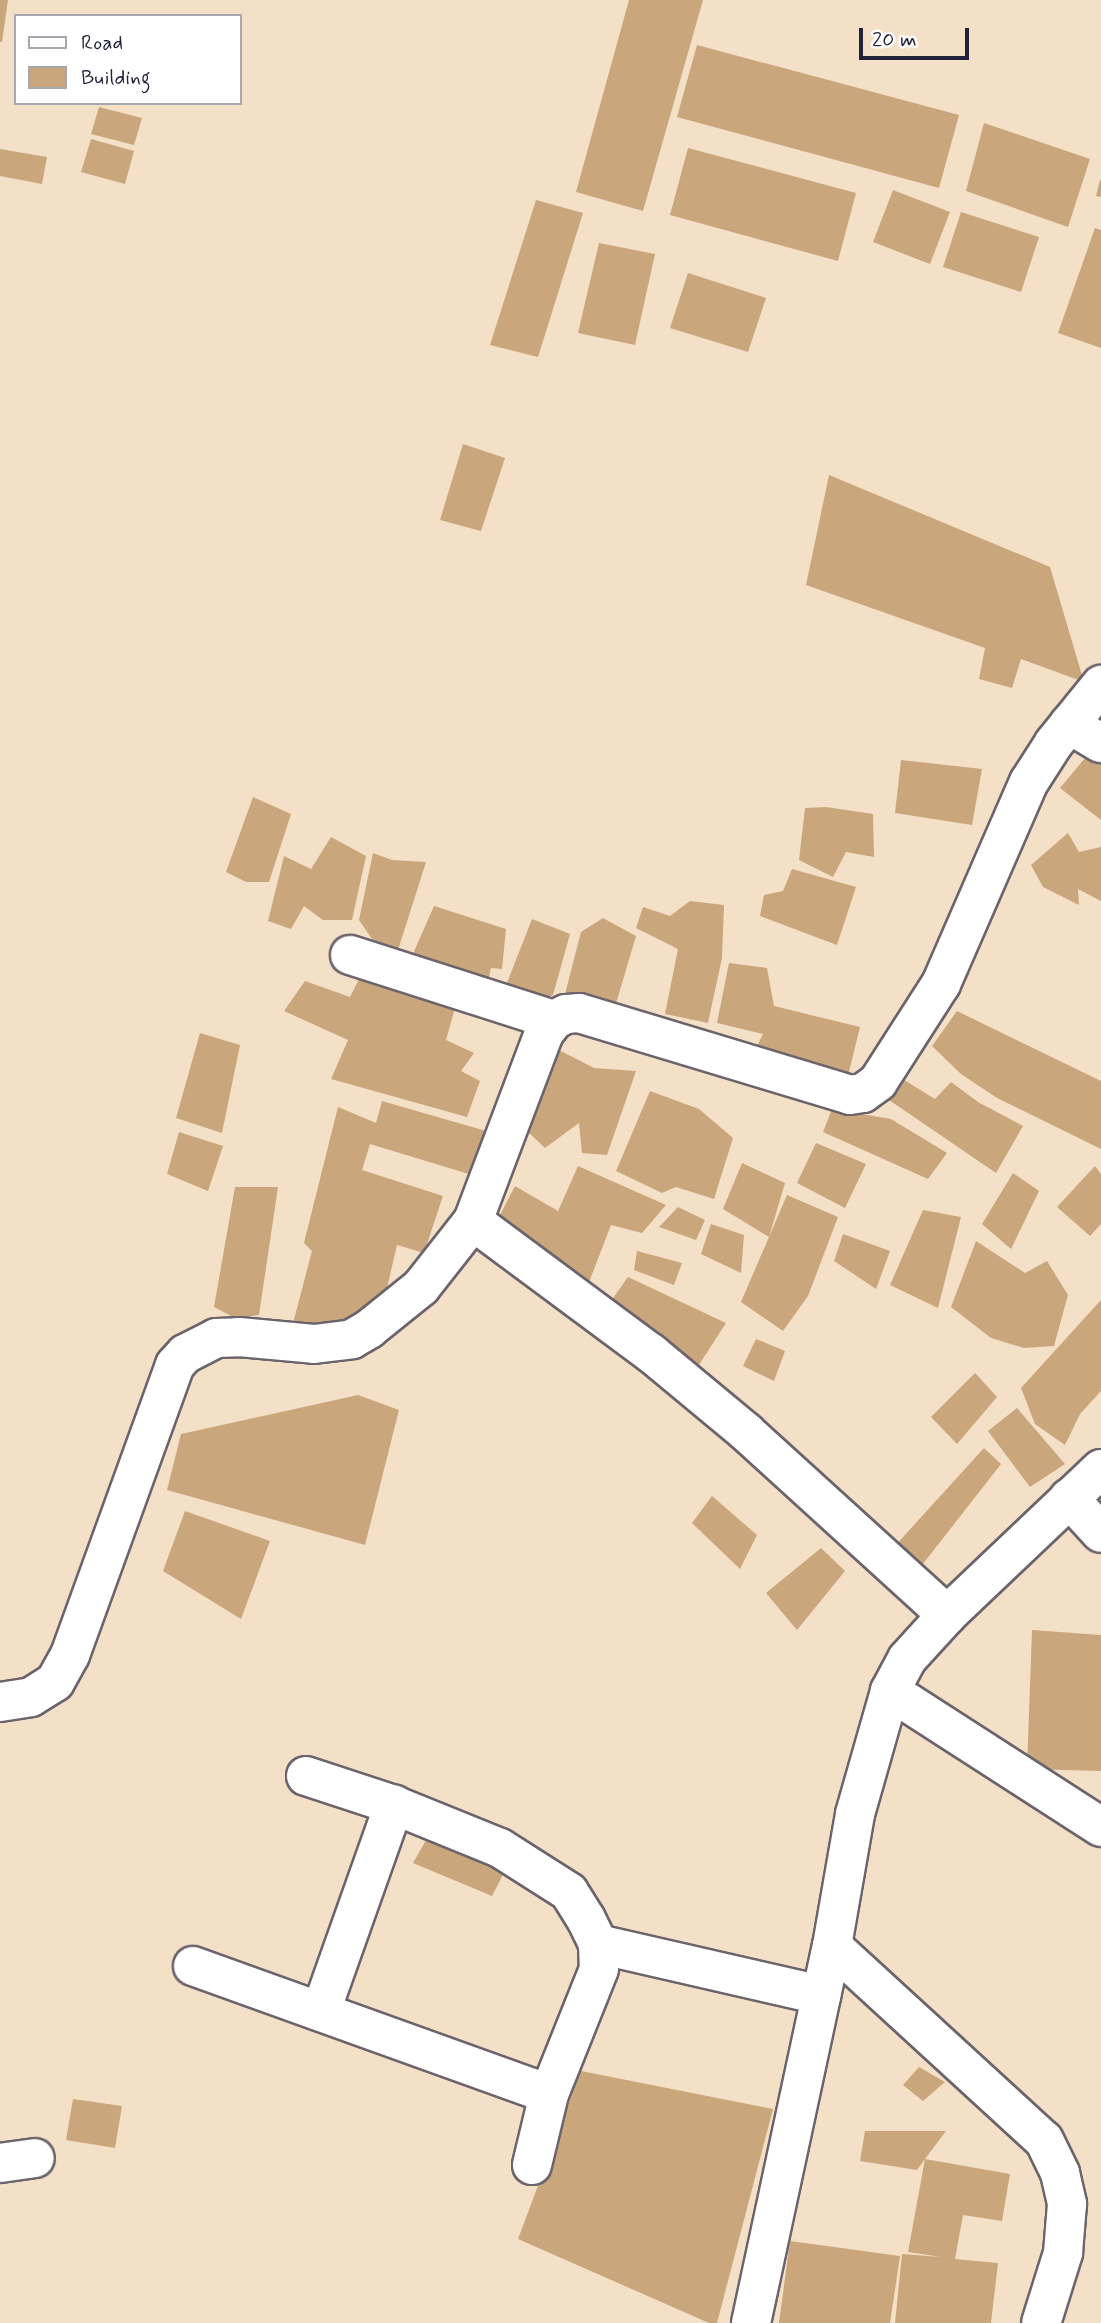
<!DOCTYPE html>
<style>
body{margin:0}
#map{position:relative;width:1101px;height:2323px;overflow:hidden;background:#f4e0c6;font-family:Mynerve,sans-serif}
div>[style]{position:absolute}
.building>*{inset:0;background:#caa67d}
.roads{filter:drop-shadow(2px 0 #6c646c) drop-shadow(-2px 0 #6c646c) drop-shadow(0 2px #6c646c) drop-shadow(0 -2px #6c646c)}
.minor>*{height:38px;margin:-19px;padding:0 19px;transform-origin:19px;border-radius:19px;background:#fff}
span{translate:-50% -50%;white-space:nowrap;text-align:center;line-height:1.15;-webkit-text-stroke:5px #fff;paint-order:stroke}
.legend{position:absolute;left:14px;top:14px;width:228px;height:91px;box-sizing:border-box;background:#fff;border:2px solid #a7a7b1;margin:0;padding:9px 12px;list-style:none;font-size:21px;color:#22223b}
.legend li{display:flex;align-items:center;gap:14px;height:35px}
.legend b{width:35px;border:2px solid #a7a7b1}
.scale{position:absolute;left:859px;top:28px;width:110px;height:32px;box-sizing:border-box;border:4px solid #22223b;border-top:0;padding-left:9px;font-size:21px;line-height:24px;white-space:nowrap;color:#22223b;-webkit-text-stroke:5px #fff;paint-order:stroke}
</style>
<div id="map">
<div class="building">
<i style="clip-path:polygon(0 0,8px 0,2px 42px,0 42px)"></i>
<i style="clip-path:polygon(629px 0,703px 0,643px 211px,576px 192px)"></i>
<i style="clip-path:polygon(697px 45px,959px 115px,939px 188px,677px 117px)"></i>
<i style="clip-path:polygon(99px 107px,142px 118px,134px 145px,91px 134px)"></i>
<i style="clip-path:polygon(984px 123px,1090px 159px,1068px 227px,966px 191px)"></i>
<i style="clip-path:polygon(91px 139px,134px 151px,125px 184px,81px 172px)"></i>
<i style="clip-path:polygon(688px 148px,856px 193px,838px 261px,670px 215px)"></i>
<i style="clip-path:polygon(0 149px,47px 157px,42px 184px,0 176px)"></i>
<i style="clip-path:polygon(1100px 180px,1101px 180px,1101px 197px,1096px 196px)"></i>
<i style="clip-path:polygon(893px 190px,950px 212px,930px 264px,873px 242px)"></i>
<i style="clip-path:polygon(536px 200px,583px 213px,538px 357px,490px 345px)"></i>
<i style="clip-path:polygon(961px 212px,1039px 237px,1021px 292px,943px 267px)"></i>
<i style="clip-path:polygon(1095px 228px,1101px 230px,1101px 348px,1058px 333px)"></i>
<i style="clip-path:polygon(599px 243px,655px 254px,635px 345px,578px 333px)"></i>
<i style="clip-path:polygon(688px 273px,766px 298px,748px 352px,670px 328px)"></i>
<i style="clip-path:polygon(463px 444px,505px 458px,481px 531px,440px 520px)"></i>
<i style="clip-path:polygon(829px 475px,1050px 567px,1084px 682px,1021px 659px,1012px 688px,979px 679px,985px 648px,806px 585px)"></i>
<i style="clip-path:polygon(1091px 751px,1101px 758px,1101px 820px,1060px 788px)"></i>
<i style="clip-path:polygon(901px 760px,982px 769px,972px 825px,895px 813px)"></i>
<i style="clip-path:polygon(253px 797px,291px 814px,269px 882px,246px 882px,226px 872px)"></i>
<i style="clip-path:polygon(826px 807px,873px 814px,874px 857px,846px 852px,833px 877px,799px 860px,805px 808px)"></i>
<i style="clip-path:polygon(1068px 833px,1079px 852px,1101px 847px,1101px 901px,1078px 889px,1079px 905px,1043px 887px,1031px 865px)"></i>
<i style="clip-path:polygon(331px 837px,366px 856px,352px 920px,323px 920px,304px 906px,291px 929px,268px 921px,284px 856px,311px 869px)"></i>
<i style="clip-path:polygon(373px 853px,392px 860px,426px 862px,398px 950px,372px 939px,359px 920px)"></i>
<i style="clip-path:polygon(792px 869px,856px 887px,837px 945px,760px 916px,764px 895px,783px 891px)"></i>
<i style="clip-path:polygon(690px 901px,724px 905px,722px 958px,708px 1023px,665px 1014px,678px 949px,636px 928px,643px 907px,670px 916px)"></i>
<i style="clip-path:polygon(434px 906px,506px 929px,502px 969px,491px 968px,486px 990px,409px 963px)"></i>
<i style="clip-path:polygon(603px 918px,636px 936px,615px 1007px,564px 998px,581px 932px)"></i>
<i style="clip-path:polygon(532px 919px,570px 934px,553px 995px,527px 1003px,503px 993px)"></i>
<i style="clip-path:polygon(729px 963px,767px 968px,774px 1006px,860px 1027px,847px 1080px,754px 1052px,763px 1034px,717px 1023px)"></i>
<i style="clip-path:polygon(364px 969px,457px 1001px,446px 1040px,474px 1053px,461px 1071px,480px 1081px,467px 1117px,331px 1079px,348px 1040px,284px 1011px,305px 981px,350px 997px)"></i>
<i style="clip-path:polygon(957px 1011px,1101px 1081px,1101px 1149px,997px 1098px,961px 1074px,932px 1046px)"></i>
<i style="clip-path:polygon(200px 1033px,240px 1045px,222px 1133px,176px 1118px)"></i>
<i style="clip-path:polygon(559px 1050px,594px 1068px,636px 1071px,607px 1155px,582px 1153px,579px 1123px,545px 1148px,525px 1129px)"></i>
<i style="clip-path:polygon(901px 1078px,935px 1099px,951px 1082px,978px 1102px,1023px 1126px,996px 1173px,889px 1100px)"></i>
<i style="clip-path:polygon(650px 1091px,699px 1109px,733px 1138px,714px 1199px,676px 1187px,662px 1193px,616px 1171px)"></i>
<i style="clip-path:polygon(382px 1101px,486px 1131px,472px 1175px,370px 1144px,362px 1170px,443px 1196px,424px 1253px,397px 1245px,384px 1301px,355px 1326px,292px 1327px,312px 1251px,304px 1243px,338px 1107px,376px 1123px)"></i>
<i style="clip-path:polygon(832px 1109px,891px 1119px,947px 1153px,928px 1179px,823px 1132px)"></i>
<i style="clip-path:polygon(179px 1132px,223px 1146px,208px 1191px,167px 1174px)"></i>
<i style="clip-path:polygon(816px 1143px,866px 1164px,845px 1208px,797px 1183px)"></i>
<i style="clip-path:polygon(742px 1163px,785px 1183px,769px 1237px,723px 1209px)"></i>
<i style="clip-path:polygon(578px 1166px,666px 1205px,642px 1233px,611px 1225px,586px 1290px,498px 1219px,515px 1186px,558px 1211px)"></i>
<i style="clip-path:polygon(1095px 1166px,1101px 1174px,1101px 1224px,1090px 1236px,1057px 1207px)"></i>
<i style="clip-path:polygon(1013px 1173px,1039px 1191px,1011px 1249px,982px 1224px)"></i>
<i style="clip-path:polygon(235px 1187px,278px 1187px,259px 1315px,235px 1318px,214px 1307px)"></i>
<i style="clip-path:polygon(787px 1195px,838px 1217px,808px 1296px,783px 1331px,741px 1302px)"></i>
<i style="clip-path:polygon(678px 1207px,705px 1220px,696px 1240px,659px 1227px)"></i>
<i style="clip-path:polygon(923px 1210px,961px 1217px,938px 1308px,890px 1285px)"></i>
<i style="clip-path:polygon(711px 1224px,744px 1235px,741px 1273px,701px 1254px)"></i>
<i style="clip-path:polygon(843px 1234px,890px 1251px,876px 1289px,834px 1261px)"></i>
<i style="clip-path:polygon(976px 1241px,1025px 1273px,1047px 1261px,1068px 1295px,1054px 1346px,1024px 1348px,991px 1338px,951px 1307px)"></i>
<i style="clip-path:polygon(637px 1251px,682px 1263px,674px 1285px,634px 1270px)"></i>
<i style="clip-path:polygon(628px 1277px,726px 1323px,697px 1368px,608px 1305px)"></i>
<i style="clip-path:polygon(1101px 1300px,1101px 1391px,1080px 1414px,1065px 1445px,1035px 1424px,1021px 1388px)"></i>
<i style="clip-path:polygon(756px 1339px,785px 1351px,774px 1381px,743px 1366px)"></i>
<i style="clip-path:polygon(975px 1373px,997px 1397px,957px 1444px,931px 1417px)"></i>
<i style="clip-path:polygon(358px 1395px,399px 1410px,365px 1545px,167px 1490px,181px 1434px)"></i>
<i style="clip-path:polygon(1017px 1408px,1065px 1464px,1030px 1487px,988px 1431px)"></i>
<i style="clip-path:polygon(984px 1448px,1001px 1464px,919px 1569px,894px 1547px)"></i>
<i style="clip-path:polygon(712px 1496px,757px 1535px,740px 1569px,692px 1523px)"></i>
<i style="clip-path:polygon(185px 1511px,270px 1541px,241px 1619px,163px 1571px)"></i>
<i style="clip-path:polygon(821px 1548px,845px 1571px,797px 1630px,766px 1593px)"></i>
<i style="clip-path:polygon(1032px 1630px,1101px 1635px,1101px 1771px,1027px 1769px)"></i>
<i style="clip-path:polygon(429px 1835px,510px 1861px,492px 1896px,413px 1863px)"></i>
<i style="clip-path:polygon(919px 2067px,945px 2082px,923px 2101px,903px 2085px)"></i>
<i style="clip-path:polygon(581px 2071px,773px 2109px,717px 2323px,709px 2323px,518px 2239px)"></i>
<i style="clip-path:polygon(73px 2099px,122px 2106px,115px 2148px,66px 2140px)"></i>
<i style="clip-path:polygon(865px 2131px,946px 2131px,925px 2159px,1010px 2174px,1002px 2221px,963px 2215px,955px 2259px,998px 2263px,991px 2323px,895px 2323px,902px 2254px,941px 2257px,908px 2252px,925px 2159px,917px 2170px,860px 2161px)"></i>
<i style="clip-path:polygon(790px 2241px,900px 2256px,890px 2323px,779px 2323px)"></i>
</div>
<div class="roads">
<div class="minor">
<i style="left:1069px;top:724px;width:37px;rotate:31deg"></i>
<i style="left:350px;top:955px;width:214px;rotate:17.7deg"></i>
<i style="left:473px;top:1221px;width:222px;rotate:36.6deg"></i>
<i style="left:651px;top:1353px;width:124px;rotate:39.7deg"></i>
<i style="left:746px;top:1432px;width:272px;rotate:42.3deg"></i>
<i style="left:1069px;top:1498px;width:47px;rotate:47.6deg"></i>
<i style="left:890px;top:1691px;width:251px;rotate:32.8deg"></i>
<i style="left:0;top:1702px;width:31px;rotate:-9deg"></i>
<i style="left:31px;top:1697px;width:28px;rotate:-32deg"></i>
<i style="left:55px;top:1682px;width:31px;rotate:-61deg"></i>
<i style="left:70px;top:1655px;width:308px;rotate:-70.1deg"></i>
<i style="left:175px;top:1365px;width:15px;rotate:-48deg"></i>
<i style="left:185px;top:1354px;width:35px;rotate:-27deg"></i>
<i style="left:216px;top:1338px;width:23px;rotate:-2deg"></i>
<i style="left:239px;top:1337px;width:75px;rotate:5.3deg"></i>
<i style="left:314px;top:1344px;width:38px;rotate:-7deg"></i>
<i style="left:352px;top:1339px;width:20px;rotate:-30deg"></i>
<i style="left:369px;top:1329px;width:67px;rotate:-38.9deg"></i>
<i style="left:421px;top:1287px;width:84px;rotate:-51.8deg"></i>
<i style="left:473px;top:1221px;width:201px;rotate:-69.3deg"></i>
<i style="left:544px;top:1033px;width:16px;rotate:-52deg"></i>
<i style="left:554px;top:1020px;width:13px;rotate:-27deg"></i>
<i style="left:566px;top:1014px;width:13px;rotate:-4deg"></i>
<i style="left:579px;top:1013px;width:283px;rotate:16.8deg"></i>
<i style="left:850px;top:1095px;width:13px;rotate:-9deg"></i>
<i style="left:863px;top:1093px;width:19px;rotate:-36deg"></i>
<i style="left:878px;top:1082px;width:117px;rotate:-57.3deg"></i>
<i style="left:941px;top:984px;width:220px;rotate:-66.5deg"></i>
<i style="left:1029px;top:782px;width:46px;rotate:-57.3deg"></i>
<i style="left:1054px;top:743px;width:75px;rotate:-51deg"></i>
<i style="left:306px;top:1776px;width:93px;rotate:18.2deg"></i>
<i style="left:394px;top:1805px;width:114px;rotate:22.1deg"></i>
<i style="left:500px;top:1848px;width:82px;rotate:32.5deg"></i>
<i style="left:569px;top:1892px;width:32px;rotate:58deg"></i>
<i style="left:586px;top:1919px;width:28px;rotate:64deg"></i>
<i style="left:598px;top:1944px;width:25px;rotate:88deg"></i>
<i style="left:599px;top:1969px;width:135px;rotate:111.8deg"></i>
<i style="left:549px;top:2094px;width:73px;rotate:103.5deg"></i>
<i style="left:598px;top:1944px;width:229px;rotate:12.9deg"></i>
<i style="left:832px;top:1946px;width:287px;rotate:42.5deg"></i>
<i style="left:1044px;top:2140px;width:37px;rotate:64deg"></i>
<i style="left:1060px;top:2173px;width:32px;rotate:77deg"></i>
<i style="left:1067px;top:2204px;width:49px;rotate:94.7deg"></i>
<i style="left:1063px;top:2253px;width:73px;rotate:107.4deg"></i>
<i style="left:193px;top:1966px;width:378px;rotate:19.8deg"></i>
<i style="left:321px;top:2011px;width:219px;rotate:-70.5deg"></i>
<i style="left:0;top:2163px;width:35px;rotate:-8deg"></i>
<i style="left:751px;top:2323px;width:386px;rotate:-77.9deg"></i>
<i style="left:832px;top:1946px;width:134px;rotate:-80.1deg"></i>
<i style="left:855px;top:1814px;width:128px;rotate:-74.1deg"></i>
<i style="left:890px;top:1691px;width:36px;rotate:-62deg"></i>
<i style="left:907px;top:1659px;width:59px;rotate:-47.7deg"></i>
<i style="left:947px;top:1615px;width:212px;rotate:-43.5deg"></i>
</div>
</div>
<ul class="legend">
<li><b style="height:9px;background:#fff"></b>Road</li>
<li><b style="height:19px;background:#caa67d"></b>Building</li>
</ul>
<div class="scale">20 m</div>
</div>
